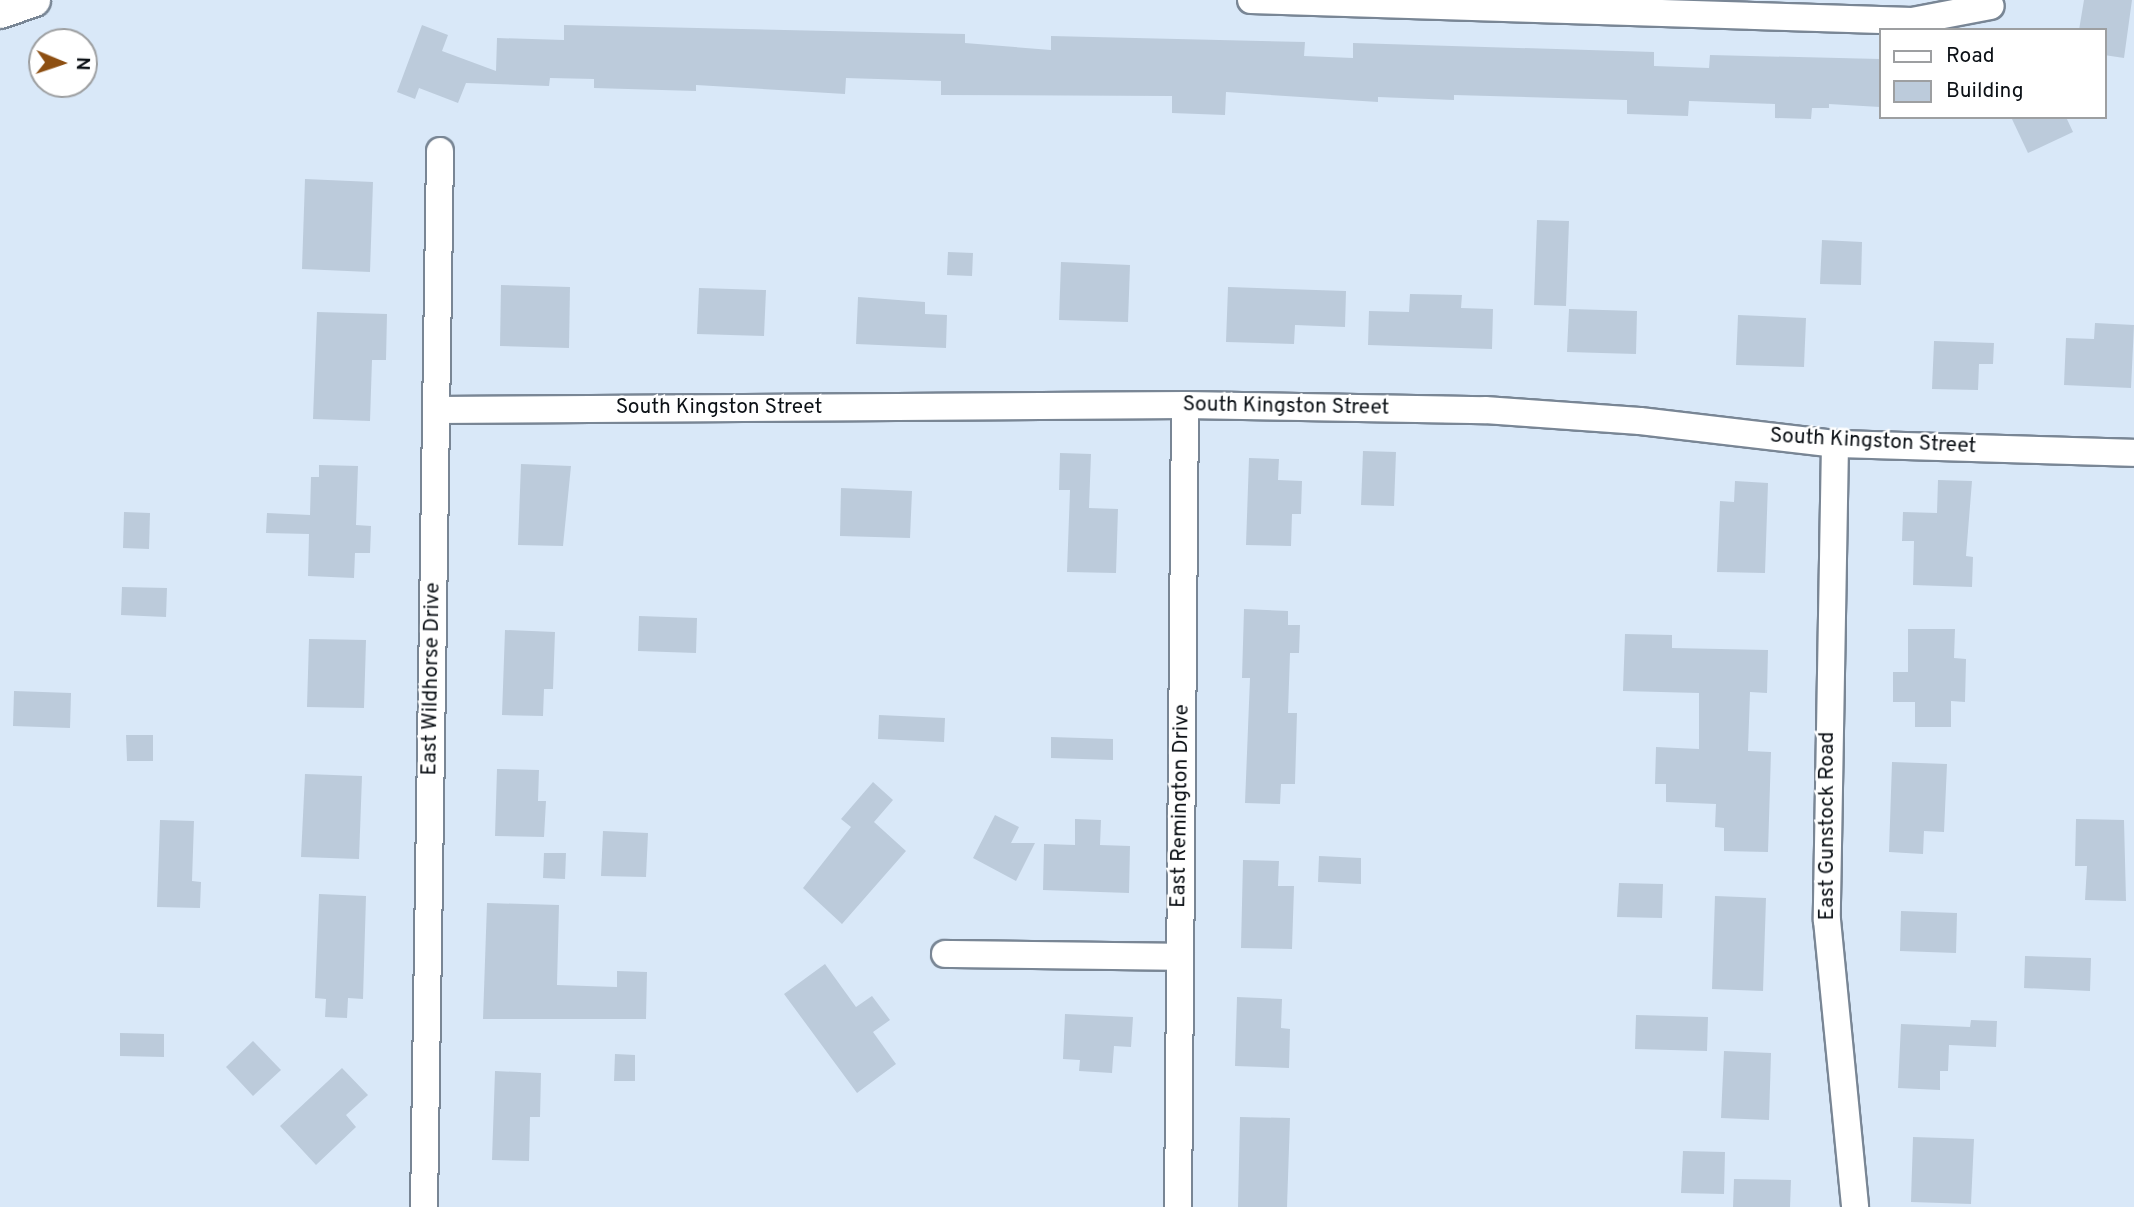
<!DOCTYPE html>
<style>
body{margin:0}
#map{position:relative;width:2134px;height:1207px;overflow:hidden;background:#d9e8f8;font-family:Overpass,sans-serif}
div>[style]{position:absolute}
.building>*{inset:0;background:#bccbdb}
.roads{filter:drop-shadow(2px 0 #798695) drop-shadow(-2px 0 #798695) drop-shadow(0 2px #798695) drop-shadow(0 -2px #798695)}
.minor>*{height:26px;margin:-13px;padding:0 13px;transform-origin:13px;border-radius:13px;background:#fff}
.tertiary>*{height:32px;margin:-16px;padding:0 16px;transform-origin:16px;border-radius:16px;background:#fff}
span{translate:-50% -50%;white-space:nowrap;text-align:center;line-height:1.15;-webkit-text-stroke:5px #fff;paint-order:stroke}
.street-label{font-size:21px;color:#0b1015}
.legend{position:absolute;left:1879px;top:28px;width:228px;height:91px;box-sizing:border-box;background:#fff;border:2px solid #9d9fa1;margin:0;padding:9px 12px;list-style:none;font-size:21px;color:#0b1015}
.legend li{display:flex;align-items:center;gap:14px;height:35px}
.legend b{width:35px;border:2px solid #9d9fa1}
.north{position:absolute;left:28px;top:28px;width:70px;height:70px;box-sizing:border-box;background:#fff;border:2px solid #9d9fa1;border-radius:50%;rotate:92deg;font-size:19px;font-weight:700;line-height:28px;text-align:center;color:#0b1015}
.north::after{content:'';display:block;margin:auto;width:24px;height:32px;background:#8d4f12;clip-path:polygon(50% 0,100% 100%,50% 72%,0 100%)}
</style>
<div id="map">
<div class="building">
<i style="clip-path:polygon(2084px 0,2132px 0,2124px 58px,2104px 55px,2104px 30px,2079px 30px)"></i>
<i style="clip-path:polygon(422px 25px,448px 35px,442px 51px,496px 71px,497px 38px,564px 40px,564px 25px,965px 34px,965px 43px,1051px 50px,1051px 36px,1305px 42px,1304px 56px,1353px 58px,1353px 43px,1654px 52px,1654px 66px,1709px 68px,1710px 55px,1880px 59px,1880px 107px,1829px 104px,1829px 108px,1812px 108px,1811px 119px,1775px 118px,1775px 104px,1689px 101px,1688px 116px,1627px 114px,1627px 100px,1454px 95px,1454px 100px,1378px 97px,1378px 102px,1226px 92px,1225px 115px,1172px 113px,1172px 96px,941px 95px,941px 81px,846px 78px,845px 94px,696px 85px,696px 91px,594px 88px,594px 79px,550px 78px,549px 86px,466px 83px,458px 103px,419px 88px,415px 99px,397px 92px)"></i>
<i style="clip-path:polygon(2011px 117px,2066px 117px,2073px 132px,2028px 153px)"></i>
<i style="clip-path:polygon(305px 179px,373px 182px,370px 272px,302px 269px)"></i>
<i style="clip-path:polygon(1537px 220px,1569px 221px,1566px 306px,1534px 305px)"></i>
<i style="clip-path:polygon(1822px 240px,1862px 242px,1861px 285px,1820px 284px)"></i>
<i style="clip-path:polygon(948px 252px,973px 253px,972px 276px,947px 275px)"></i>
<i style="clip-path:polygon(1061px 262px,1130px 265px,1128px 322px,1059px 320px)"></i>
<i style="clip-path:polygon(501px 285px,570px 287px,569px 348px,500px 346px)"></i>
<i style="clip-path:polygon(1228px 287px,1346px 291px,1345px 327px,1295px 325px,1294px 344px,1226px 342px)"></i>
<i style="clip-path:polygon(699px 288px,766px 290px,764px 336px,697px 334px)"></i>
<i style="clip-path:polygon(1410px 294px,1462px 295px,1461px 308px,1493px 309px,1492px 349px,1368px 345px,1369px 311px,1409px 312px)"></i>
<i style="clip-path:polygon(858px 297px,925px 302px,925px 314px,947px 315px,946px 348px,856px 344px)"></i>
<i style="clip-path:polygon(1569px 309px,1637px 311px,1636px 354px,1567px 352px)"></i>
<i style="clip-path:polygon(317px 312px,387px 314px,386px 360px,372px 360px,370px 421px,313px 419px)"></i>
<i style="clip-path:polygon(1738px 315px,1806px 318px,1804px 367px,1736px 365px)"></i>
<i style="clip-path:polygon(2095px 323px,2134px 325px,2131px 388px,2064px 385px,2066px 338px,2094px 339px)"></i>
<i style="clip-path:polygon(1934px 341px,1994px 343px,1993px 364px,1979px 364px,1978px 390px,1932px 389px)"></i>
<i style="clip-path:polygon(1363px 451px,1396px 452px,1394px 506px,1361px 505px)"></i>
<i style="clip-path:polygon(1060px 453px,1091px 454px,1089px 508px,1118px 509px,1116px 573px,1067px 572px,1070px 490px,1059px 490px)"></i>
<i style="clip-path:polygon(1249px 458px,1279px 459px,1278px 480px,1302px 481px,1301px 514px,1292px 514px,1291px 546px,1246px 545px)"></i>
<i style="clip-path:polygon(521px 464px,571px 466px,563px 546px,518px 545px)"></i>
<i style="clip-path:polygon(319px 465px,358px 466px,356px 525px,371px 526px,370px 553px,355px 553px,354px 578px,308px 576px,309px 534px,266px 533px,267px 513px,310px 515px,311px 477px,319px 477px)"></i>
<i style="clip-path:polygon(1938px 480px,1972px 481px,1966px 556px,1973px 557px,1972px 587px,1913px 585px,1914px 541px,1902px 541px,1903px 512px,1937px 513px)"></i>
<i style="clip-path:polygon(1735px 481px,1768px 483px,1765px 573px,1717px 572px,1720px 501px,1734px 502px)"></i>
<i style="clip-path:polygon(841px 488px,912px 491px,910px 538px,840px 536px)"></i>
<i style="clip-path:polygon(124px 512px,150px 513px,149px 549px,123px 548px)"></i>
<i style="clip-path:polygon(122px 587px,167px 588px,166px 617px,121px 615px)"></i>
<i style="clip-path:polygon(1244px 609px,1288px 611px,1288px 625px,1300px 625px,1299px 653px,1290px 653px,1288px 713px,1297px 713px,1295px 784px,1281px 784px,1280px 804px,1245px 803px,1250px 678px,1242px 678px)"></i>
<i style="clip-path:polygon(639px 616px,697px 618px,696px 653px,638px 651px)"></i>
<i style="clip-path:polygon(1908px 629px,1955px 629px,1954px 658px,1966px 659px,1965px 702px,1951px 701px,1951px 727px,1915px 727px,1915px 702px,1893px 702px,1893px 672px,1908px 672px)"></i>
<i style="clip-path:polygon(505px 630px,555px 632px,553px 689px,544px 689px,543px 716px,502px 715px)"></i>
<i style="clip-path:polygon(1625px 634px,1672px 635px,1672px 648px,1768px 650px,1767px 693px,1750px 692px,1748px 751px,1771px 752px,1768px 852px,1724px 851px,1724px 828px,1715px 827px,1716px 804px,1666px 802px,1666px 784px,1655px 784px,1656px 747px,1699px 749px,1699px 693px,1623px 691px)"></i>
<i style="clip-path:polygon(309px 639px,366px 640px,364px 708px,307px 707px)"></i>
<i style="clip-path:polygon(14px 691px,71px 693px,70px 728px,13px 726px)"></i>
<i style="clip-path:polygon(879px 715px,945px 718px,944px 742px,878px 739px)"></i>
<i style="clip-path:polygon(126px 735px,153px 735px,153px 761px,127px 761px)"></i>
<i style="clip-path:polygon(1051px 737px,1113px 739px,1113px 760px,1051px 758px)"></i>
<i style="clip-path:polygon(1892px 762px,1947px 764px,1944px 832px,1924px 831px,1923px 854px,1889px 852px)"></i>
<i style="clip-path:polygon(497px 769px,539px 770px,538px 801px,546px 801px,544px 837px,495px 836px)"></i>
<i style="clip-path:polygon(305px 774px,362px 776px,359px 859px,301px 857px)"></i>
<i style="clip-path:polygon(873px 782px,893px 800px,874px 822px,906px 851px,842px 924px,803px 888px,851px 827px,841px 819px)"></i>
<i style="clip-path:polygon(995px 815px,1019px 827px,1011px 843px,1035px 843px,1016px 881px,973px 858px)"></i>
<i style="clip-path:polygon(1075px 819px,1101px 820px,1100px 845px,1130px 846px,1129px 893px,1043px 890px,1044px 844px,1075px 845px)"></i>
<i style="clip-path:polygon(2076px 819px,2124px 820px,2126px 901px,2085px 900px,2087px 866px,2075px 866px)"></i>
<i style="clip-path:polygon(160px 820px,194px 821px,192px 881px,201px 882px,200px 908px,157px 907px)"></i>
<i style="clip-path:polygon(603px 831px,648px 833px,646px 877px,601px 876px)"></i>
<i style="clip-path:polygon(544px 853px,566px 853px,565px 879px,543px 878px)"></i>
<i style="clip-path:polygon(1319px 856px,1361px 858px,1361px 884px,1318px 882px)"></i>
<i style="clip-path:polygon(1243px 860px,1279px 861px,1278px 886px,1294px 886px,1292px 949px,1241px 948px)"></i>
<i style="clip-path:polygon(1619px 883px,1663px 884px,1662px 918px,1617px 917px)"></i>
<i style="clip-path:polygon(319px 894px,366px 896px,363px 999px,348px 998px,347px 1018px,325px 1017px,326px 999px,315px 998px)"></i>
<i style="clip-path:polygon(1715px 896px,1766px 898px,1763px 991px,1712px 989px)"></i>
<i style="clip-path:polygon(487px 903px,559px 905px,557px 985px,617px 987px,617px 971px,647px 972px,646px 1019px,483px 1019px)"></i>
<i style="clip-path:polygon(1901px 911px,1957px 913px,1956px 953px,1900px 951px)"></i>
<i style="clip-path:polygon(2025px 956px,2091px 958px,2090px 991px,2024px 988px)"></i>
<i style="clip-path:polygon(825px 964px,856px 1007px,872px 996px,890px 1020px,873px 1032px,896px 1064px,857px 1093px,784px 994px)"></i>
<i style="clip-path:polygon(1237px 997px,1282px 999px,1281px 1028px,1290px 1029px,1289px 1068px,1235px 1066px)"></i>
<i style="clip-path:polygon(1065px 1014px,1133px 1017px,1131px 1047px,1114px 1046px,1112px 1073px,1079px 1071px,1080px 1060px,1063px 1059px)"></i>
<i style="clip-path:polygon(1636px 1015px,1708px 1017px,1707px 1051px,1635px 1049px)"></i>
<i style="clip-path:polygon(1971px 1020px,1997px 1021px,1996px 1047px,1949px 1045px,1948px 1071px,1940px 1071px,1940px 1090px,1898px 1088px,1901px 1024px,1970px 1027px)"></i>
<i style="clip-path:polygon(120px 1033px,164px 1034px,164px 1057px,120px 1056px)"></i>
<i style="clip-path:polygon(253px 1041px,281px 1070px,253px 1096px,226px 1067px)"></i>
<i style="clip-path:polygon(1724px 1051px,1771px 1053px,1769px 1120px,1721px 1118px)"></i>
<i style="clip-path:polygon(615px 1054px,635px 1055px,635px 1081px,614px 1081px)"></i>
<i style="clip-path:polygon(342px 1068px,368px 1095px,346px 1115px,356px 1127px,316px 1165px,280px 1126px)"></i>
<i style="clip-path:polygon(495px 1071px,541px 1073px,540px 1117px,530px 1117px,529px 1161px,492px 1160px)"></i>
<i style="clip-path:polygon(1240px 1117px,1290px 1118px,1287px 1207px,1238px 1207px)"></i>
<i style="clip-path:polygon(1913px 1137px,1974px 1139px,1971px 1204px,1911px 1202px)"></i>
<i style="clip-path:polygon(1683px 1151px,1725px 1152px,1724px 1194px,1681px 1193px)"></i>
<i style="clip-path:polygon(1734px 1179px,1791px 1180px,1790px 1207px,1733px 1207px)"></i>
</div>
<div class="roads">
<div class="minor">
<i style="left:1251px;top:0;width:661px;rotate:1.82deg"></i>
<i style="left:1912px;top:21px;width:80px;rotate:-10.8deg"></i>
<i style="left:437px;top:410px;width:748px;rotate:-0.38deg"></i>
<i style="left:1185px;top:405px;width:300px;rotate:1deg"></i>
<i style="left:1485px;top:410px;width:155px;rotate:4.1deg"></i>
<i style="left:1640px;top:421px;width:196px;rotate:6.7deg"></i>
<i style="left:1835px;top:444px;width:299px;rotate:1.7deg"></i>
<i style="left:1835px;top:444px;width:476px;rotate:91deg"></i>
<i style="left:1827px;top:920px;width:288px;rotate:84.4deg"></i>
<i style="left:945px;top:954px;width:235px;rotate:0.7deg"></i>
<i style="left:424px;top:1207px;width:1056px;rotate:-89.13deg"></i>
<i style="left:1178px;top:1207px;width:802px;rotate:-89.5deg"></i>
</div>
<div class="tertiary">
<i style="left:0;top:12px;width:36px;rotate:-19deg"></i>
</div>
</div>
<div class="street-label">
<span style="left:1286px;top:407px;rotate:1deg">South Kingston Street</span>
<span style="left:719px;top:408px">South Kingston Street</span>
<span style="left:1873px;top:442px;rotate:3deg">South Kingston Street</span>
<span style="left:432px;top:679px;rotate:-89deg">East Wildhorse Drive</span>
<span style="left:1181px;top:806px;rotate:-89deg">East Remington Drive</span>
<span style="left:1828px;top:826px;rotate:-90deg">East Gunstock Road</span>
</div>
<ul class="legend">
<li><b style="height:9px;background:#fff"></b>Road</li>
<li><b style="height:19px;background:#bccbdb"></b>Building</li>
</ul>
<div class="north">N</div>
</div>
